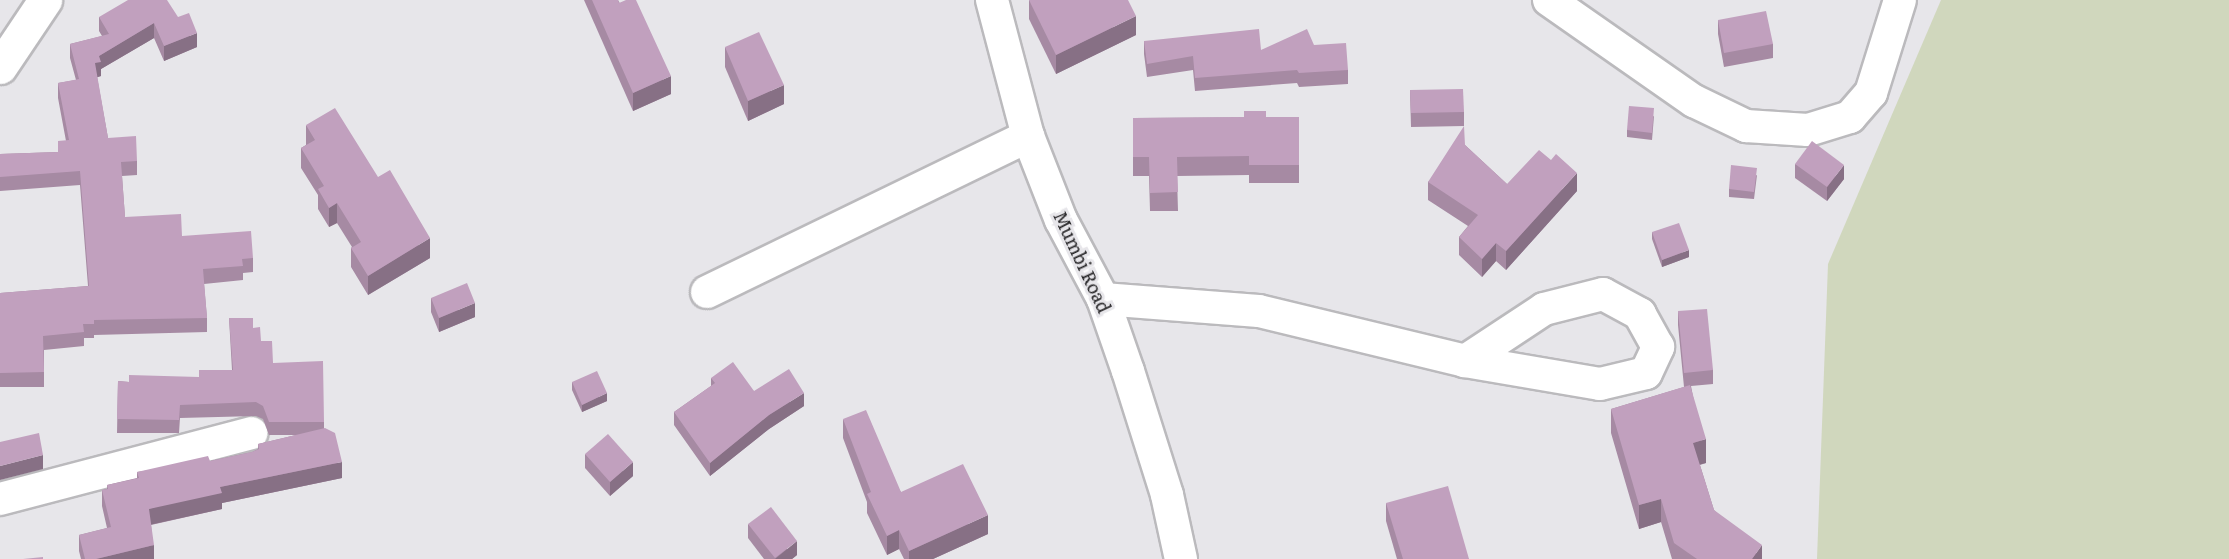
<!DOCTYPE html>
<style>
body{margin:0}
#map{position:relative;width:2229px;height:559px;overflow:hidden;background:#e7e6ea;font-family:Literata,serif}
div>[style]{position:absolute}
.green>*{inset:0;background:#d0d7bd}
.roads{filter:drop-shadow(2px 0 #bbbabd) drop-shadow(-2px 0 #bbbabd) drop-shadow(0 2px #bbbabd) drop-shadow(0 -2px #bbbabd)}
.minor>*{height:32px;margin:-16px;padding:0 16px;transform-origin:16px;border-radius:16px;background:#fff}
.tertiary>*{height:33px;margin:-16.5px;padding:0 16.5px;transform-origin:16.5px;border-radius:16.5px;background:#fff}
.wall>*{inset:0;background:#a68aa3}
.shaded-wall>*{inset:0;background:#877085}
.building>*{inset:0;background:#c1a0be}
span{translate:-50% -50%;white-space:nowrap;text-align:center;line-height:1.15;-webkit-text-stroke:6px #e7e6ea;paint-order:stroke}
.street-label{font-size:18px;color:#262527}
</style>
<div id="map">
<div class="green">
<i style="clip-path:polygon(1941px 0,2229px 0,2229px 559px,1817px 559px,1828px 264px)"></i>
</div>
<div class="roads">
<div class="minor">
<i style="left:992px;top:0;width:141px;rotate:75.2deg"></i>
<i style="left:1028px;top:136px;width:90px;rotate:68.6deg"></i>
<i style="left:1061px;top:220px;width:89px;rotate:62deg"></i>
<i style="left:1103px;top:299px;width:76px;rotate:70.9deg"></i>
<i style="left:1128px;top:371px;width:130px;rotate:72.5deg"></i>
<i style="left:1167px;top:495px;width:66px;rotate:77.7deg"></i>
<i style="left:1549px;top:0;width:177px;rotate:34.9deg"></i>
<i style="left:1694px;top:101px;width:58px;rotate:25.7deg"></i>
<i style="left:1746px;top:126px;width:62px;rotate:3.7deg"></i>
<i style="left:1808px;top:130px;width:44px;rotate:-17.2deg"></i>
<i style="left:1850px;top:117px;width:32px;rotate:-49deg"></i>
<i style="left:1871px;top:93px;width:97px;rotate:-72.7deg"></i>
<i style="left:707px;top:292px;width:357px;rotate:-25.9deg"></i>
<i style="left:1103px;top:299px;width:156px;rotate:4.4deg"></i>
<i style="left:1259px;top:311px;width:212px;rotate:13.6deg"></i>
<i style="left:1465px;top:361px;width:137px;rotate:9.7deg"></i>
<i style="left:1600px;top:384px;width:47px;rotate:-13.4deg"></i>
<i style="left:1646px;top:373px;width:29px;rotate:-65deg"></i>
<i style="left:1658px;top:347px;width:38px;rotate:-119deg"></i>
<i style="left:1640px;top:314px;width:42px;rotate:-151.6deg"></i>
<i style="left:1603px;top:294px;width:61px;rotate:165.7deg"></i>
<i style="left:1544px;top:309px;width:95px;rotate:146.6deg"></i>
<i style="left:0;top:499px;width:260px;rotate:-14.7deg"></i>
</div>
<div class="tertiary">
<i style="left:0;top:67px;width:81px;rotate:-56.1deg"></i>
</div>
</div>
<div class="wall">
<i style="clip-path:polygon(584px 0,618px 0,671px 94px,633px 111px)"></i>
<i style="clip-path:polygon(1029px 0,1136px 35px,1056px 74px,1029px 19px)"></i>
<i style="clip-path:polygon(99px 17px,178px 17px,197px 47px,164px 61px,154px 38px,101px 69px,101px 76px,97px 77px,108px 138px,137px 161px,137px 175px,122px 176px,125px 217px,182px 236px,253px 258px,253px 272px,243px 273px,243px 280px,204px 284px,207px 318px,207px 332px,94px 335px,94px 338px,84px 338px,84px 346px,44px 350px,44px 387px,0 387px,0 293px,88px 286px,80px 185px,0 191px,0 154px,58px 152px,58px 141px,66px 141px,58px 98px,58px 83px,76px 80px,70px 58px,70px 44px,102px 36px,99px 31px)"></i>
<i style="clip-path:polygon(1718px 20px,1773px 44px,1773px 58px,1724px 67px,1718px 34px)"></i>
<i style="clip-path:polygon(1144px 41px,1261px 50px,1314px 45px,1348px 70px,1348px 84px,1299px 87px,1297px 83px,1195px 91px,1193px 70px,1147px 77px,1144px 54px)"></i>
<i style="clip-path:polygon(725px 47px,784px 104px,748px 121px,725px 67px)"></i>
<i style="clip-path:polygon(1410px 90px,1464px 112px,1464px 126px,1411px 127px)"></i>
<i style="clip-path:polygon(1654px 116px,1652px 140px,1627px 137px,1627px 130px)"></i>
<i style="clip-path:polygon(1299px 117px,1299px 183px,1249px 183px,1249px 175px,1177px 176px,1178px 211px,1150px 211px,1149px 176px,1133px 176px,1133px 118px)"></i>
<i style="clip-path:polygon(306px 125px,430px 258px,368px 295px,351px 267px,351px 248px,352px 247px,337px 223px,329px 227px,318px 209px,318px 195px,301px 168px,301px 148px,306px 145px)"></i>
<i style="clip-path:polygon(1465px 145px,1507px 184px,1577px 191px,1506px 270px,1496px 261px,1482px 277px,1459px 255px,1459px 237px,1468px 226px,1428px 200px,1428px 182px)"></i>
<i style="clip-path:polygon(1795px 164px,1844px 179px,1827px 201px,1795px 178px)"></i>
<i style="clip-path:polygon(1757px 175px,1754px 199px,1729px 197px,1729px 189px)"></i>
<i style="clip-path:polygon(1652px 232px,1689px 257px,1662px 267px,1652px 239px)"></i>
<i style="clip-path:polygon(431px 298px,475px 317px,439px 332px,431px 312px)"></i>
<i style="clip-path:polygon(1678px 311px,1713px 370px,1713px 384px,1691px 386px,1706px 463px,1700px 465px,1714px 510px,1762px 559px,1672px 559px,1661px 522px,1639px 529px,1611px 433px,1611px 409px,1684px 387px,1678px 325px)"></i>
<i style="clip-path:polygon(229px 318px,253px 328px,273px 363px,324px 422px,324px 428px,342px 478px,222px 503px,222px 509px,151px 525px,154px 559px,81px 559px,79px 551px,79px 535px,107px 528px,102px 506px,102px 490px,107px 489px,107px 485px,137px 478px,137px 472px,210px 461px,252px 452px,258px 449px,258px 444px,296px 435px,269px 435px,263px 419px,256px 416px,180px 418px,179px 433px,117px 433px,118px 381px,129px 382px,199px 377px,232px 370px)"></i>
<i style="clip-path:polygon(711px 378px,804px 406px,769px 429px,710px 476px,674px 425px,674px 412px,711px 386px)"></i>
<i style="clip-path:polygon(572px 382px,607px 401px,582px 412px,572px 390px)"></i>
<i style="clip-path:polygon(843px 419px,901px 492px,988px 534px,933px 559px,904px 559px,899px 549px,887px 555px,867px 513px,867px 502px,843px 438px)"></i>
<i style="clip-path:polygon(585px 454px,633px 476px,610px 496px,585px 468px)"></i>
<i style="clip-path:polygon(1386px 503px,1469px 559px,1397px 559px,1386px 521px)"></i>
<i style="clip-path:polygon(748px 524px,797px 555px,792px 559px,764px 559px,748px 538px)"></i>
</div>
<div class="shaded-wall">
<i style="clip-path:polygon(1136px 16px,1136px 35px,1056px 74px,1056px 55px)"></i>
<i style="clip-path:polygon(154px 23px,154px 38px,101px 69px,101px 76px,95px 78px,95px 63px,99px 56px)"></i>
<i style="clip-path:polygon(197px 33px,197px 47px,164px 61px,164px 46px)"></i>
<i style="clip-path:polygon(671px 76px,671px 94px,633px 111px,633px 93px)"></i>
<i style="clip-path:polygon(784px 85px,784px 104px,748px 121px,748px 101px)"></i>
<i style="clip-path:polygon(1844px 165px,1844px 179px,1827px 201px,1827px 187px)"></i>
<i style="clip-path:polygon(1577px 173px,1577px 191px,1506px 270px,1506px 251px)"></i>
<i style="clip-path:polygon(337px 203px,337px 223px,329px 227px,329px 208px)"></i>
<i style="clip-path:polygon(430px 238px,430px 258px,368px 295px,368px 276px)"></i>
<i style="clip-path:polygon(1496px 243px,1496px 261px,1482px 277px,1482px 259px)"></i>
<i style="clip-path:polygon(1689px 250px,1689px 257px,1662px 267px,1662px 260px)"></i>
<i style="clip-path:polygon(475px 303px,475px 317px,439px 332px,439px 318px)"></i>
<i style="clip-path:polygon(607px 393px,607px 401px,582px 412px,582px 405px)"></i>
<i style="clip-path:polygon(804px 393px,804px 406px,769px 429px,710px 476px,710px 463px,769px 415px)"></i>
<i style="clip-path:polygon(1706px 439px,1706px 463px,1693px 466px,1693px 443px)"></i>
<i style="clip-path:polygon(43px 455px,43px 469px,0 480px,0 466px)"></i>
<i style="clip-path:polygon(342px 462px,342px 478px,222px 503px,222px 509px,149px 525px,149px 509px,220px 487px)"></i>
<i style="clip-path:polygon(633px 462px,633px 476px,610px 496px,610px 482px)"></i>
<i style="clip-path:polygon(1661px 499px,1661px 522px,1639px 529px,1639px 505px)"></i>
<i style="clip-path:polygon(988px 515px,988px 534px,933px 559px,909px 559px,909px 551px)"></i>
<i style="clip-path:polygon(899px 530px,899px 549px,887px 555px,887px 536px)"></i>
<i style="clip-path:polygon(797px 541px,797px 555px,792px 559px,775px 559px)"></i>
<i style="clip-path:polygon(154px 545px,154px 559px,96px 559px)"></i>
<i style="clip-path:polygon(1762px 545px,1762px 559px,1752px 559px)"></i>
</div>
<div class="building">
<i style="clip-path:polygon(128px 0,167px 0,178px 17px,189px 13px,197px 33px,164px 46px,154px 23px,99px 56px,101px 62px,95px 63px,108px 138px,136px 136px,137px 161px,121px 162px,125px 217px,181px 214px,182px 236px,251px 231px,253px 258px,242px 259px,243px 266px,203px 269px,207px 318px,94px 320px,94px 324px,83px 324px,84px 332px,43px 336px,44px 372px,0 373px,0 293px,89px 286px,80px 171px,0 177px,0 154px,58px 152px,58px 141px,69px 140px,58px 83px,79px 79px,70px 44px,109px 34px,99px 17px)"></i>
<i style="clip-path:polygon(592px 0,618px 0,619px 3px,626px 0,636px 0,671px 76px,633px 93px)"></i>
<i style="clip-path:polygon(1029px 0,1128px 0,1136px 16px,1056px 55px)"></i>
<i style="clip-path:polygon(1766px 11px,1773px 44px,1724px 53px,1718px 20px)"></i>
<i style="clip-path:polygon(1259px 29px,1261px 50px,1307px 29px,1314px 45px,1346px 43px,1348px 70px,1299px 73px,1297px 70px,1195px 78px,1193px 56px,1147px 64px,1144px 41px)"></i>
<i style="clip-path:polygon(759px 32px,784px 85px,748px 101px,725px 47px)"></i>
<i style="clip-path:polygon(1463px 89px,1464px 112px,1411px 113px,1410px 90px)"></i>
<i style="clip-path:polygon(1629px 106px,1654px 108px,1652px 133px,1627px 130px)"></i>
<i style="clip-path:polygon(335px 108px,378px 177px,390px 170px,430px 238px,368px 276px,351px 248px,361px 242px,337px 203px,329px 208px,318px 189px,324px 186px,301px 148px,315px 140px,306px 125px)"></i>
<i style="clip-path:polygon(1244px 111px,1266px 111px,1266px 117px,1299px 117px,1299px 165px,1249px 165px,1249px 156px,1177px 157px,1178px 192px,1150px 193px,1149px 157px,1133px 157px,1133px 118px,1244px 117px)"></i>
<i style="clip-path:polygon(1464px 126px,1465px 145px,1507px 184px,1539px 150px,1551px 160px,1556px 154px,1577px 173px,1506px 251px,1496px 243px,1482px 259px,1459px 237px,1478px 215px,1428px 182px)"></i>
<i style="clip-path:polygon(1812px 141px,1844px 165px,1827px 187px,1795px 164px)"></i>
<i style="clip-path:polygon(1731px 165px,1757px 168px,1754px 192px,1729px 189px)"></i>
<i style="clip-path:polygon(1679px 223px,1689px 250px,1662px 260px,1652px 232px)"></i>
<i style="clip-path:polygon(467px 283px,475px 303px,439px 318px,431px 298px)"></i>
<i style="clip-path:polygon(1707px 309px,1713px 370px,1684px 373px,1678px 311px)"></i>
<i style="clip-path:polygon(229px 318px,253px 318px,253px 328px,260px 327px,261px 341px,272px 341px,273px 363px,323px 361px,324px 422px,269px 422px,263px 406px,256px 402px,180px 405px,179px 420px,117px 419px,118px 381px,129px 382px,129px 375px,199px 377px,199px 370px,233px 370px)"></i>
<i style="clip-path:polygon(733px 362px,754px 391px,789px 369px,804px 393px,769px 415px,710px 463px,674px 412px,715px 383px,711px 378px)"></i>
<i style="clip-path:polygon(597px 371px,607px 393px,582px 405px,572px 382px)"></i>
<i style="clip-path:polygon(1690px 385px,1706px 439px,1693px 443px,1714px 510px,1762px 545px,1752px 559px,1697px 559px,1674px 543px,1661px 499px,1639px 505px,1611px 409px)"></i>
<i style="clip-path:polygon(866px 410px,901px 492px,963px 464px,988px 515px,909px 551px,899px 530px,887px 536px,867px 494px,871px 492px,843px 419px)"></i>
<i style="clip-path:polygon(325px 428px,335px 433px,342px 462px,220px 487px,222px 493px,149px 509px,154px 545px,96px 559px,85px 559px,79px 535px,111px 527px,102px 490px,108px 489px,107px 485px,139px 478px,137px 472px,208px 456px,210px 461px,252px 452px,259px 449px,258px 444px)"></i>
<i style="clip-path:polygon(39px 433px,43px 455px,0 466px,0 442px)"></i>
<i style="clip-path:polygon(608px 434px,633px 462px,610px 482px,585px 454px)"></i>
<i style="clip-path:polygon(1448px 486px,1469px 559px,1403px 559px,1386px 503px)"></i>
<i style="clip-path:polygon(771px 507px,797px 541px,775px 558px,748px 524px)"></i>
<i style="clip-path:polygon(43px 557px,43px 559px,23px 559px)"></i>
</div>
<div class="street-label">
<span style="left:1082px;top:262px;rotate:65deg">Mumbi Road</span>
</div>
</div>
